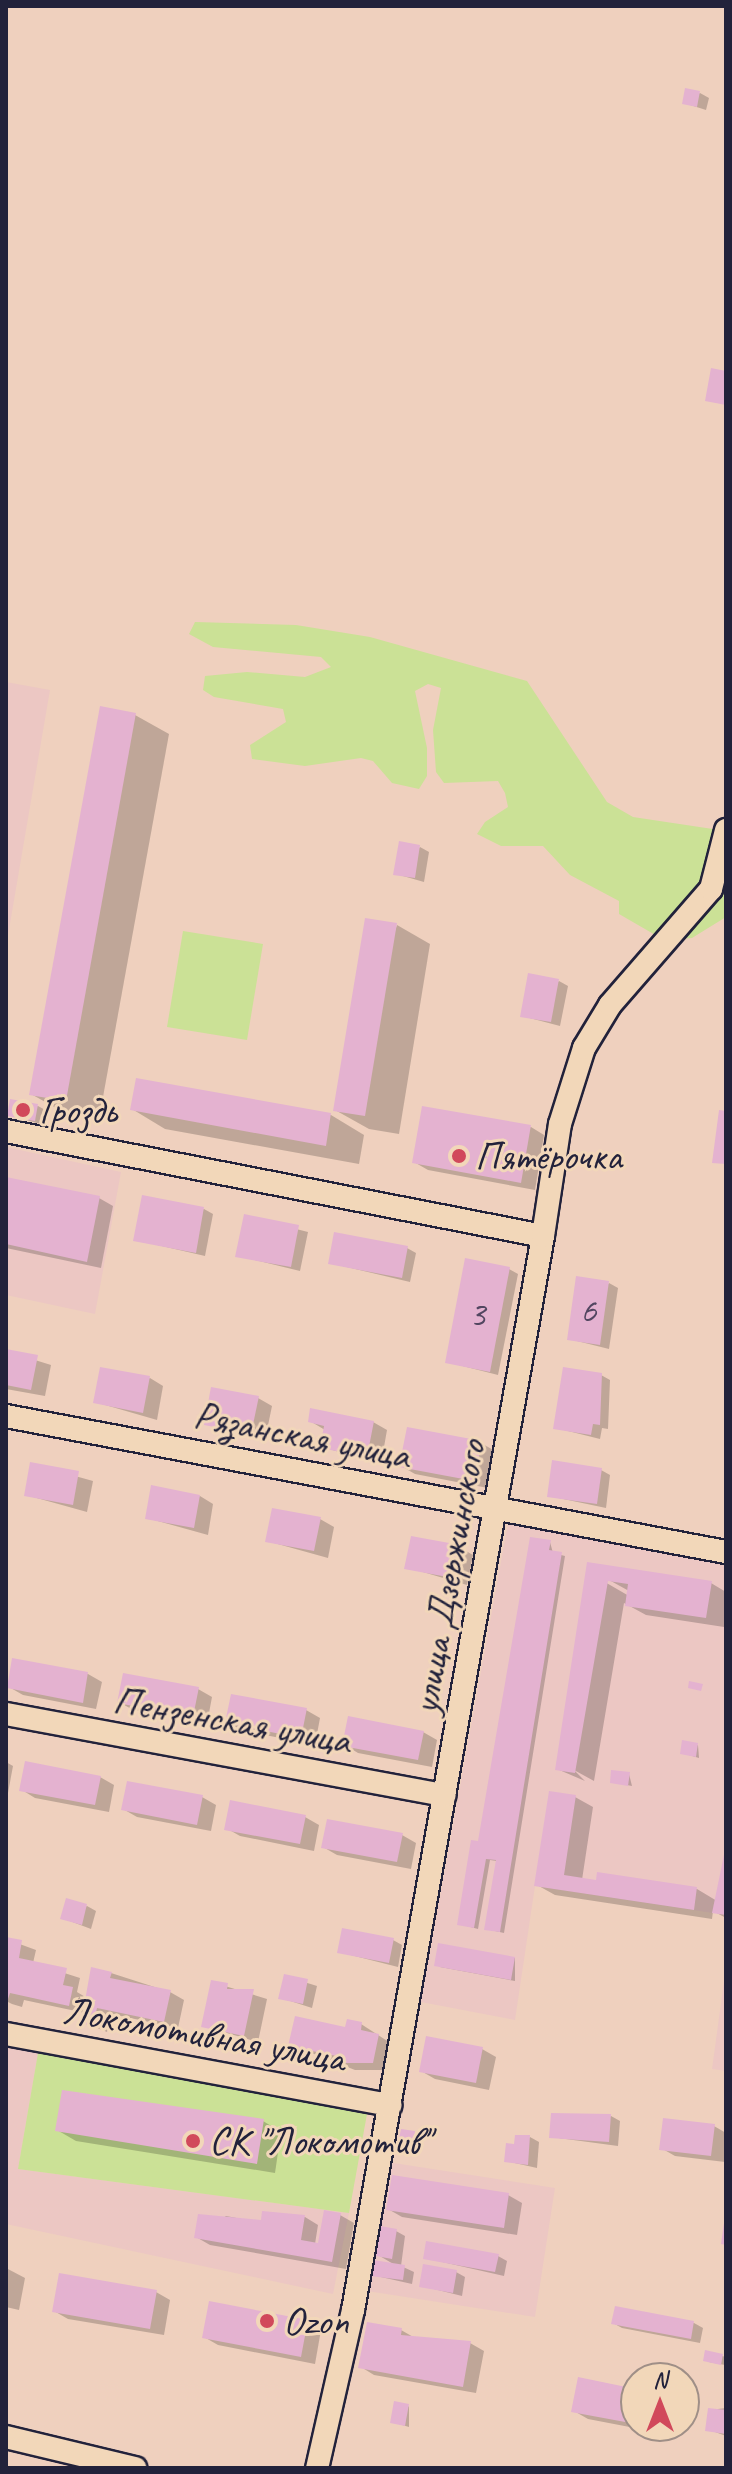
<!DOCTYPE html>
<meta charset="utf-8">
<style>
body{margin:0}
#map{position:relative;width:732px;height:2474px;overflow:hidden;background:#efd0be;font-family:Caveat,sans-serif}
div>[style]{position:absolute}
.built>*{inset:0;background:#ecc7c3}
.green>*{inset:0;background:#cbe196}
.shadow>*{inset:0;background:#0003}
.building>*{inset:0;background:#e4b2d0}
.roads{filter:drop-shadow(2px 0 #22223b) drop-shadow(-2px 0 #22223b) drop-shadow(0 2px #22223b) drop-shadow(0 -2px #22223b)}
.minor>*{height:22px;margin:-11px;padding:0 11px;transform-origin:11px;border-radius:11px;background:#f2d7b9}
.dots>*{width:22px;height:22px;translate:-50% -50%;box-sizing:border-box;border:4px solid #f2d7b9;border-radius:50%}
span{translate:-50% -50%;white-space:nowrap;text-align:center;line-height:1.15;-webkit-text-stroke:6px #f2d7b9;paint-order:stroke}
.number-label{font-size:36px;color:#524660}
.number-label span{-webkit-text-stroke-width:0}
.poi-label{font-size:40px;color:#22223b}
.left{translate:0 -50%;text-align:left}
.street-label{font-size:40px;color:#22223b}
.frame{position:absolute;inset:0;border:8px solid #22223b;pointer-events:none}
.north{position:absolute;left:620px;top:2362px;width:80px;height:80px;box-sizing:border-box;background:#f2d7b9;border:2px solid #9f8f87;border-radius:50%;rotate:0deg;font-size:22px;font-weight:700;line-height:32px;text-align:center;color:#22223b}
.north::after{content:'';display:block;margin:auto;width:28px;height:36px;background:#d1495b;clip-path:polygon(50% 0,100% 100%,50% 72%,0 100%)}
</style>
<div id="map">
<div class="built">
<i style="clip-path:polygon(6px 682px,50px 690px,6px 947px)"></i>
<i style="clip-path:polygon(6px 1147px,121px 1172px,95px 1314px,6px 1295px)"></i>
<i style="clip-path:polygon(508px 1523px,726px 1565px,726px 1915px,535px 1886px,515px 2020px,421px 2002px)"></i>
<i style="clip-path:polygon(726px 1966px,726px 2071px,712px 2069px)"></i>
<i style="clip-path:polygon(6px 2047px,38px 2053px,18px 2169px,349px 2213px,333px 2294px,6px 2224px)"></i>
<i style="clip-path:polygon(387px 2162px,555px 2188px,535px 2317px,367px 2291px)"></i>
</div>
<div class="green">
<i style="clip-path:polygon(195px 622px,296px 625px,370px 637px,527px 681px,607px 802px,633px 817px,726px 831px,726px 917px,692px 938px,664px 940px,619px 914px,619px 901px,570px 875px,543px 846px,501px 846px,477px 834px,485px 822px,508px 807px,505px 793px,498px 781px,444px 783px,436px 772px,433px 730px,441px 688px,428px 684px,415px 691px,427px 748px,427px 776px,419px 789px,392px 783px,373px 761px,361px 758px,305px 766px,252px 759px,250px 745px,286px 722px,283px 709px,214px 697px,203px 690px,205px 676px,247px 672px,305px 677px,331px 667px,321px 657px,213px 647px,189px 634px)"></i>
<i style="clip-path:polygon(183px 931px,263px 944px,247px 1040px,167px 1027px)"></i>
<i style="clip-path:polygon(38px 2053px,367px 2114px,349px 2213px,18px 2169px)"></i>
</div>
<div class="shadow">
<i style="clip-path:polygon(700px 93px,709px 98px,706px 110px,684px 103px)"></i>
<i style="clip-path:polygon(135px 715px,169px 734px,99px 1119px,65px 1113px,31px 1094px)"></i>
<i style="clip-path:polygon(420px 847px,429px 852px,424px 882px,396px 874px)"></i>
<i style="clip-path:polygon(397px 925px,430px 944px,399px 1134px,369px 1129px,335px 1110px)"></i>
<i style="clip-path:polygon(559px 981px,568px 986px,560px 1026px,522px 1016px)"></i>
<i style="clip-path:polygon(137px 1080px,331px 1115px,364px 1135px,359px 1164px,165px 1129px,132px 1109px)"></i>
<i style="clip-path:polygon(38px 1106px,47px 1111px,44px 1125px,9px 1115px)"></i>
<i style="clip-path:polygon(531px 1127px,544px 1135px,535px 1190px,428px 1170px,414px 1162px)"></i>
<i style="clip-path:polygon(6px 1179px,99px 1198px,113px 1206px,101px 1268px,6px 1248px)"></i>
<i style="clip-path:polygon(204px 1209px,213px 1214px,205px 1256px,136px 1240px)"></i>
<i style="clip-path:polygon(245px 1216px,308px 1232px,300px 1271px,238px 1256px)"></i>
<i style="clip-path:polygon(407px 1248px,416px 1253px,410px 1282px,330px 1263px)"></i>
<i style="clip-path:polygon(509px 1269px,518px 1274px,498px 1375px,447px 1362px)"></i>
<i style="clip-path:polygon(609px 1283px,618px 1288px,609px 1349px,569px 1339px)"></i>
<i style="clip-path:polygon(6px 1351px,51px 1365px,45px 1396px,6px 1389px)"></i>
<i style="clip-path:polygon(601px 1375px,610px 1380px,608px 1429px,602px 1428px,600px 1439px,556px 1428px)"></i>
<i style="clip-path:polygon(150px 1378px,163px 1386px,157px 1420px,95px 1402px)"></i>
<i style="clip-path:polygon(258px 1398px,272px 1406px,265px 1440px,206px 1424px)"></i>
<i style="clip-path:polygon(310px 1421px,373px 1422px,387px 1430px,381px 1464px,322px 1447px,325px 1430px)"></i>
<i style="clip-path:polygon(481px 1443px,495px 1451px,488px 1488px,415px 1474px,401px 1466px)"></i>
<i style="clip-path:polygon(32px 1464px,93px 1481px,87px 1512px,26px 1495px)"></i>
<i style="clip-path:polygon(601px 1470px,610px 1475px,606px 1508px,549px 1496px)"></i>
<i style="clip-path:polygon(200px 1496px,213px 1504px,208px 1535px,147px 1518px)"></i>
<i style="clip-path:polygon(320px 1519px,334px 1527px,328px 1558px,267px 1541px)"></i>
<i style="clip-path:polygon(532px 1539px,550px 1542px,553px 1553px,565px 1556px,504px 1933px,486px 1929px,497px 1861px,490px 1860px,478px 1929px,459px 1924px,479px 1843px)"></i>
<i style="clip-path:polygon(459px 1547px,473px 1555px,467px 1585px,406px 1567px)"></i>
<i style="clip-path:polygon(evenodd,589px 1564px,711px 1583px,726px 1592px,724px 1627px,646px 1615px,624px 1603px,594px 1781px,574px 1770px,585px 1781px,557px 1769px,589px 1564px,600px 1575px,629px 1591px,629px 1596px,598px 1578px,600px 1575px)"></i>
<i style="clip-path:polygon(14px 1660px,88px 1674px,102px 1682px,96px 1709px,23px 1695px,9px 1687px)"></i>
<i style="clip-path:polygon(198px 1689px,212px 1697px,207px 1724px,133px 1710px,119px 1702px)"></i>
<i style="clip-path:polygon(306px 1710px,320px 1718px,315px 1745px,241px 1730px,227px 1722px)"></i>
<i style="clip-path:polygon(423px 1732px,437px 1740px,432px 1767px,358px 1753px,345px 1745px)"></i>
<i style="clip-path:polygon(698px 1745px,699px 1758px,682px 1753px)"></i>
<i style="clip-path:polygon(6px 1762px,13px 1766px,8px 1793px,6px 1793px)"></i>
<i style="clip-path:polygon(629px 1774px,632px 1786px,612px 1782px)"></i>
<i style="clip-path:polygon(100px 1777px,114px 1785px,109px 1812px,35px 1798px,22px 1790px)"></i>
<i style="clip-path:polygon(202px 1797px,216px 1805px,211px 1831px,137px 1817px,123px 1809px)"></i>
<i style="clip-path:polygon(575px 1797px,593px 1807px,582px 1880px,697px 1889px,717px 1901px,726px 1853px,726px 1918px,713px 1911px,712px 1919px,555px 1895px,537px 1885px)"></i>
<i style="clip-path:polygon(305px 1817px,319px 1825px,314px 1851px,240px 1836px,226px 1828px)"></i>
<i style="clip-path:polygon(402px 1835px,416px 1843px,411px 1869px,337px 1855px,323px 1847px)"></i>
<i style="clip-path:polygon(87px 1906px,96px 1911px,91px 1929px,62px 1918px)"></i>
<i style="clip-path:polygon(6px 1939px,36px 1950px,33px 1963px,80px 1978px,77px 1992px,87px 1998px,111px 1973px,170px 1992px,184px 2000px,178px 2028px,111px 2014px,107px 2032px,83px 2022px,85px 2013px,24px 2000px,22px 2007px,12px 2004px,6px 2001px)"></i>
<i style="clip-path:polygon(393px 1940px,402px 1945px,398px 1967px,339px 1952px)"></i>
<i style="clip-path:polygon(440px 1945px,515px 1958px,515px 1981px,440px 1967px)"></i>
<i style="clip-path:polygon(285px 1976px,317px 1986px,312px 2008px,281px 1998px)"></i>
<i style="clip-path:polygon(212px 1982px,267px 1999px,258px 2042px,203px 2026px)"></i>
<i style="clip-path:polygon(361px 2024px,392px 2044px,387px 2070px,355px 2070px,291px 2045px)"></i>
<i style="clip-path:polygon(482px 2049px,496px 2057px,489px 2090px,435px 2079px,421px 2071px)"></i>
<i style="clip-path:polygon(611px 2116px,620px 2121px,618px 2146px,551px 2137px)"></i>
<i style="clip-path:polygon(263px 2121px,281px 2132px,275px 2173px,76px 2141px,57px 2130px)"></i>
<i style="clip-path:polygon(714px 2126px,726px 2133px,725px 2162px,675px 2156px,661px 2148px)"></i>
<i style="clip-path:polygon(530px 2137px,539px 2142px,537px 2168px,506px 2161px)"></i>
<i style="clip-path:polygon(508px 2195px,522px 2203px,517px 2235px,402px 2217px,388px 2209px)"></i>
<i style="clip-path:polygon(340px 2215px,354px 2223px,346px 2269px,210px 2245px,196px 2237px,226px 2216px,262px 2223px,305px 2217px,318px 2225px,315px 2244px,320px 2245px)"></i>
<i style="clip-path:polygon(396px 2231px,405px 2236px,401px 2266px,414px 2272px,412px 2284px,372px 2275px,395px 2265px,378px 2255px)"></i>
<i style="clip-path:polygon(498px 2256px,507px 2261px,504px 2276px,425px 2258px)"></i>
<i style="clip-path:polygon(6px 2268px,25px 2278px,19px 2310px,6px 2307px)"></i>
<i style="clip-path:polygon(456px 2272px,465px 2277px,462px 2296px,422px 2286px)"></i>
<i style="clip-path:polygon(156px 2292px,170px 2300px,164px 2335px,68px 2319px,54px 2311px)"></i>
<i style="clip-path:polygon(616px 2308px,694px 2323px,703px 2328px,700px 2343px,622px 2328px,613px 2323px)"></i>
<i style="clip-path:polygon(307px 2322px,321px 2330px,315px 2364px,218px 2345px,204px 2337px)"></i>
<i style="clip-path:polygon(401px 2330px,415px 2338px,470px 2343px,484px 2351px,476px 2393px,374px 2375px,361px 2367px)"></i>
<i style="clip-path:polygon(707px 2352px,726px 2357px,725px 2365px,709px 2362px)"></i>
<i style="clip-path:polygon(636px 2391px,636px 2426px,668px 2426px,666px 2434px,588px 2419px,574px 2411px)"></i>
<i style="clip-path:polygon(409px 2406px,409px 2427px,392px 2422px)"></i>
<i style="clip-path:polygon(726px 2408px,726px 2436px,707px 2429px,710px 2410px)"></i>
</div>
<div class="building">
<i style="clip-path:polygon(685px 88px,700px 91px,697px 107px,682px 104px)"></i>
<i style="clip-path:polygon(711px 368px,726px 371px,726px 405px,705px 401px)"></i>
<i style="clip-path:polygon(100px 706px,136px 713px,66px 1101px,29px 1095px)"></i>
<i style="clip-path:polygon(399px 841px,420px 845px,415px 878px,393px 875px)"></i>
<i style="clip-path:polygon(365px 918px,397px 923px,365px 1116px,333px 1111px)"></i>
<i style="clip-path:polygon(528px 973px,559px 979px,551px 1022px,520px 1017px)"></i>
<i style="clip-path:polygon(136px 1078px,331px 1113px,326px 1146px,130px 1110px)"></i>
<i style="clip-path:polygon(10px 1099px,38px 1104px,35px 1121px,7px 1116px)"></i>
<i style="clip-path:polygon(422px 1106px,531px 1125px,521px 1183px,412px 1163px)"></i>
<i style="clip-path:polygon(719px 1110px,726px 1111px,726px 1164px,712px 1163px)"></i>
<i style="clip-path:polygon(6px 1177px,100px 1196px,87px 1262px,6px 1244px)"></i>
<i style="clip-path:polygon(142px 1195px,204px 1207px,196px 1253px,133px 1241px)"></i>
<i style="clip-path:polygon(244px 1214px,299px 1225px,291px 1267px,235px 1257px)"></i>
<i style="clip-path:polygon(334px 1232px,408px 1246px,402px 1278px,328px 1264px)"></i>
<i style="clip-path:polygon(465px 1258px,510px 1267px,490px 1372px,445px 1363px)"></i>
<i style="clip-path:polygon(576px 1276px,609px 1281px,600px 1345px,567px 1340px)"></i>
<i style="clip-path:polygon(6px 1349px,38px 1355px,31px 1390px,6px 1385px)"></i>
<i style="clip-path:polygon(100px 1367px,150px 1376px,143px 1413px,93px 1403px)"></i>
<i style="clip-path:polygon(563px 1367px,602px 1373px,600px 1425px,593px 1424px,591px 1435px,553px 1429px)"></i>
<i style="clip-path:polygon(211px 1387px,259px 1396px,251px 1434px,204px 1425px)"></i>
<i style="clip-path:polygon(310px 1408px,374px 1421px,367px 1457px,320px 1448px,324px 1426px,308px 1422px)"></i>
<i style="clip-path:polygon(407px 1427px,482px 1441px,474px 1481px,399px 1467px)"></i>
<i style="clip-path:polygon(552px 1460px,602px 1468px,597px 1504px,547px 1497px)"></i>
<i style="clip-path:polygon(30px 1462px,79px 1471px,73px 1505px,24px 1496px)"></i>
<i style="clip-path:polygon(151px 1485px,200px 1495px,194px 1528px,145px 1519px)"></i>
<i style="clip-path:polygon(272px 1508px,321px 1517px,314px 1551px,265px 1542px)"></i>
<i style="clip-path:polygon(411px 1536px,460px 1545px,453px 1578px,404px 1569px)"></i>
<i style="clip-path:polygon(530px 1537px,551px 1540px,549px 1550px,562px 1552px,500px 1932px,484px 1930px,496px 1860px,486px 1859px,474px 1928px,457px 1925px,471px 1840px,478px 1841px)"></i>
<i style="clip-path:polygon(587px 1562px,712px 1581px,706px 1618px,625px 1606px,628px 1584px,608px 1581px,575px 1773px,555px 1770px)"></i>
<i style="clip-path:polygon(12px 1658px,88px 1672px,83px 1703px,7px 1688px)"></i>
<i style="clip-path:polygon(123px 1673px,199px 1687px,193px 1717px,117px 1703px)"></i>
<i style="clip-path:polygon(689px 1681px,703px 1684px,701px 1691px,688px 1688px)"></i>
<i style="clip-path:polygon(231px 1694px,307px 1708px,301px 1738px,225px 1723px)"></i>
<i style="clip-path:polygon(348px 1716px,424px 1731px,418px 1760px,342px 1746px)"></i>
<i style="clip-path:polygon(682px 1740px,698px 1743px,696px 1757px,680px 1754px)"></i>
<i style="clip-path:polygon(25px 1761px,101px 1776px,95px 1805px,19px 1791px)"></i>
<i style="clip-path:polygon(611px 1770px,630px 1772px,628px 1786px,610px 1783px)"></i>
<i style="clip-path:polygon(127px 1781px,203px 1795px,197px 1825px,121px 1810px)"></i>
<i style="clip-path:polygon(549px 1791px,576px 1795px,564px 1875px,596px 1880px,597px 1872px,697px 1887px,694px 1910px,534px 1886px)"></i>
<i style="clip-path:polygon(230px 1800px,306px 1815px,300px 1844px,224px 1830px)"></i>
<i style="clip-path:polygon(327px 1819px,403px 1833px,397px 1862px,321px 1848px)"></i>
<i style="clip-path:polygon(725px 1850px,726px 1850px,726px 1915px,712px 1913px)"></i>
<i style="clip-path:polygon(66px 1898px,87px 1904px,82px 1925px,60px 1919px)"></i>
<i style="clip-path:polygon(342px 1928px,394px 1938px,389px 1963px,337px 1953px)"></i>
<i style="clip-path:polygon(6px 1937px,22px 1940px,19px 1958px,67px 1968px,63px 1985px,73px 1987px,69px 2006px,10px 1993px,6px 2005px)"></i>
<i style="clip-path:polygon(438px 1943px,515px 1957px,511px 1980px,434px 1966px)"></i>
<i style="clip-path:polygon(91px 1967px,112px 1972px,110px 1978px,171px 1990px,164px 2022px,97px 2008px,93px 2026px,81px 2023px)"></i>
<i style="clip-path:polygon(284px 1974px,308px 1979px,303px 2004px,278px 1999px)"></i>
<i style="clip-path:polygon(211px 1980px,228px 1983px,227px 1989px,254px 1989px,244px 2036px,201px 2027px)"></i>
<i style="clip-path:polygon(295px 2016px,345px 2027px,347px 2019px,362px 2022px,361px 2030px,379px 2034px,373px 2063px,339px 2063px,341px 2057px,288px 2046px)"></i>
<i style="clip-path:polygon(426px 2036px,483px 2047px,476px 2083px,419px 2072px)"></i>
<i style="clip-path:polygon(62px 2090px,264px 2119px,257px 2164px,55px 2131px)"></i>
<i style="clip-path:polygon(551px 2113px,611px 2114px,609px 2142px,549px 2138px)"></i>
<i style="clip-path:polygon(663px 2118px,715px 2124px,711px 2156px,659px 2150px)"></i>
<i style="clip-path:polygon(401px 2129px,415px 2131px,414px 2141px,399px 2139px)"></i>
<i style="clip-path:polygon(515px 2135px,530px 2135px,528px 2165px,504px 2162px,506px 2143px,514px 2144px)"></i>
<i style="clip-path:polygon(392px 2175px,509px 2193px,504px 2228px,386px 2210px)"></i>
<i style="clip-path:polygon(324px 2210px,341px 2213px,332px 2262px,194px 2238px,198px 2214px,261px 2220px,262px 2211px,305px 2215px,301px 2240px,318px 2243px)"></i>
<i style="clip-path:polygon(724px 2223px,726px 2223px,726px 2245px,721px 2244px)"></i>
<i style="clip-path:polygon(380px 2226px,397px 2229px,392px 2259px,376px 2256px)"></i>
<i style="clip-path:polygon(426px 2241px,499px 2254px,495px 2272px,423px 2259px)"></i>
<i style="clip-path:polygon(373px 2260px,405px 2265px,403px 2280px,370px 2276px)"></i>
<i style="clip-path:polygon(423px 2264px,457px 2270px,453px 2293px,419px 2287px)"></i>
<i style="clip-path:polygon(59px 2273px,157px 2290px,150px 2329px,52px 2312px)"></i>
<i style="clip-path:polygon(209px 2301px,308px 2320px,301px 2357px,202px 2338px)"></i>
<i style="clip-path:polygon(615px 2306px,694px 2321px,691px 2339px,611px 2324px)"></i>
<i style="clip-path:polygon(367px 2322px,402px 2328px,401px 2335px,471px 2341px,463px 2387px,358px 2368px)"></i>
<i style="clip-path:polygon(705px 2350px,723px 2354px,721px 2365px,703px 2361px)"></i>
<i style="clip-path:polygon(578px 2377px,636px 2389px,636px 2424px,571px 2412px)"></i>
<i style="clip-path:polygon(394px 2401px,409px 2404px,405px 2426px,390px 2423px)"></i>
<i style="clip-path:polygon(708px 2408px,726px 2410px,726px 2434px,705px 2431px)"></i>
</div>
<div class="roads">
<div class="minor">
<i style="left:6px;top:1131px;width:547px;rotate:11.06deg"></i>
<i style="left:543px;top:1236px;width:1091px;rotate:100.03deg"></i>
<i style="left:353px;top:2310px;width:162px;rotate:102.8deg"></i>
<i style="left:543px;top:1236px;width:113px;rotate:-81.4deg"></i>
<i style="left:560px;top:1124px;width:80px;rotate:-72.5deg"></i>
<i style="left:584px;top:1048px;width:50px;rotate:-58.8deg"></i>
<i style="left:610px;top:1005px;width:154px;rotate:-49deg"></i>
<i style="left:711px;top:889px;width:61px;rotate:-75.7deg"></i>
<i style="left:6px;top:1416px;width:733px;rotate:10.7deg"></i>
<i style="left:6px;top:1714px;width:446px;rotate:10.5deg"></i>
<i style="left:6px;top:2034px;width:391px;rotate:10.5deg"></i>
<i style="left:6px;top:2437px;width:133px;rotate:13.5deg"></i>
</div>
</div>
<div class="dots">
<i style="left:23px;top:1110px;background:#d1495b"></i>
<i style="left:459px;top:1156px;background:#d1495b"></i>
<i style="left:193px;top:2141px;background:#d1495b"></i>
<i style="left:267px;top:2321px;background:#d1495b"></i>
</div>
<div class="number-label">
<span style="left:588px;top:1311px">6</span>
<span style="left:477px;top:1315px">3</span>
</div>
<div class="poi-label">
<span class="left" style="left:39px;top:1110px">Гроздь</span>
<span class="left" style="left:475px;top:1156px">Пятёрочка</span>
<span class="left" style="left:209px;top:2141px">СК "Локомотив"</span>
<span class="left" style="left:283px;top:2321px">Ozon</span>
</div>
<div class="street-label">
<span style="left:302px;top:1435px;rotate:11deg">Рязанская улица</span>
<span style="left:448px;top:1577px;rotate:-80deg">улица Дзержинского</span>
<span style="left:232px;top:1720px;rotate:10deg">Пензенская улица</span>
<span style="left:204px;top:2034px;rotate:10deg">Локомотивная улица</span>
</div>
<div class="frame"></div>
<div class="north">N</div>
</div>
